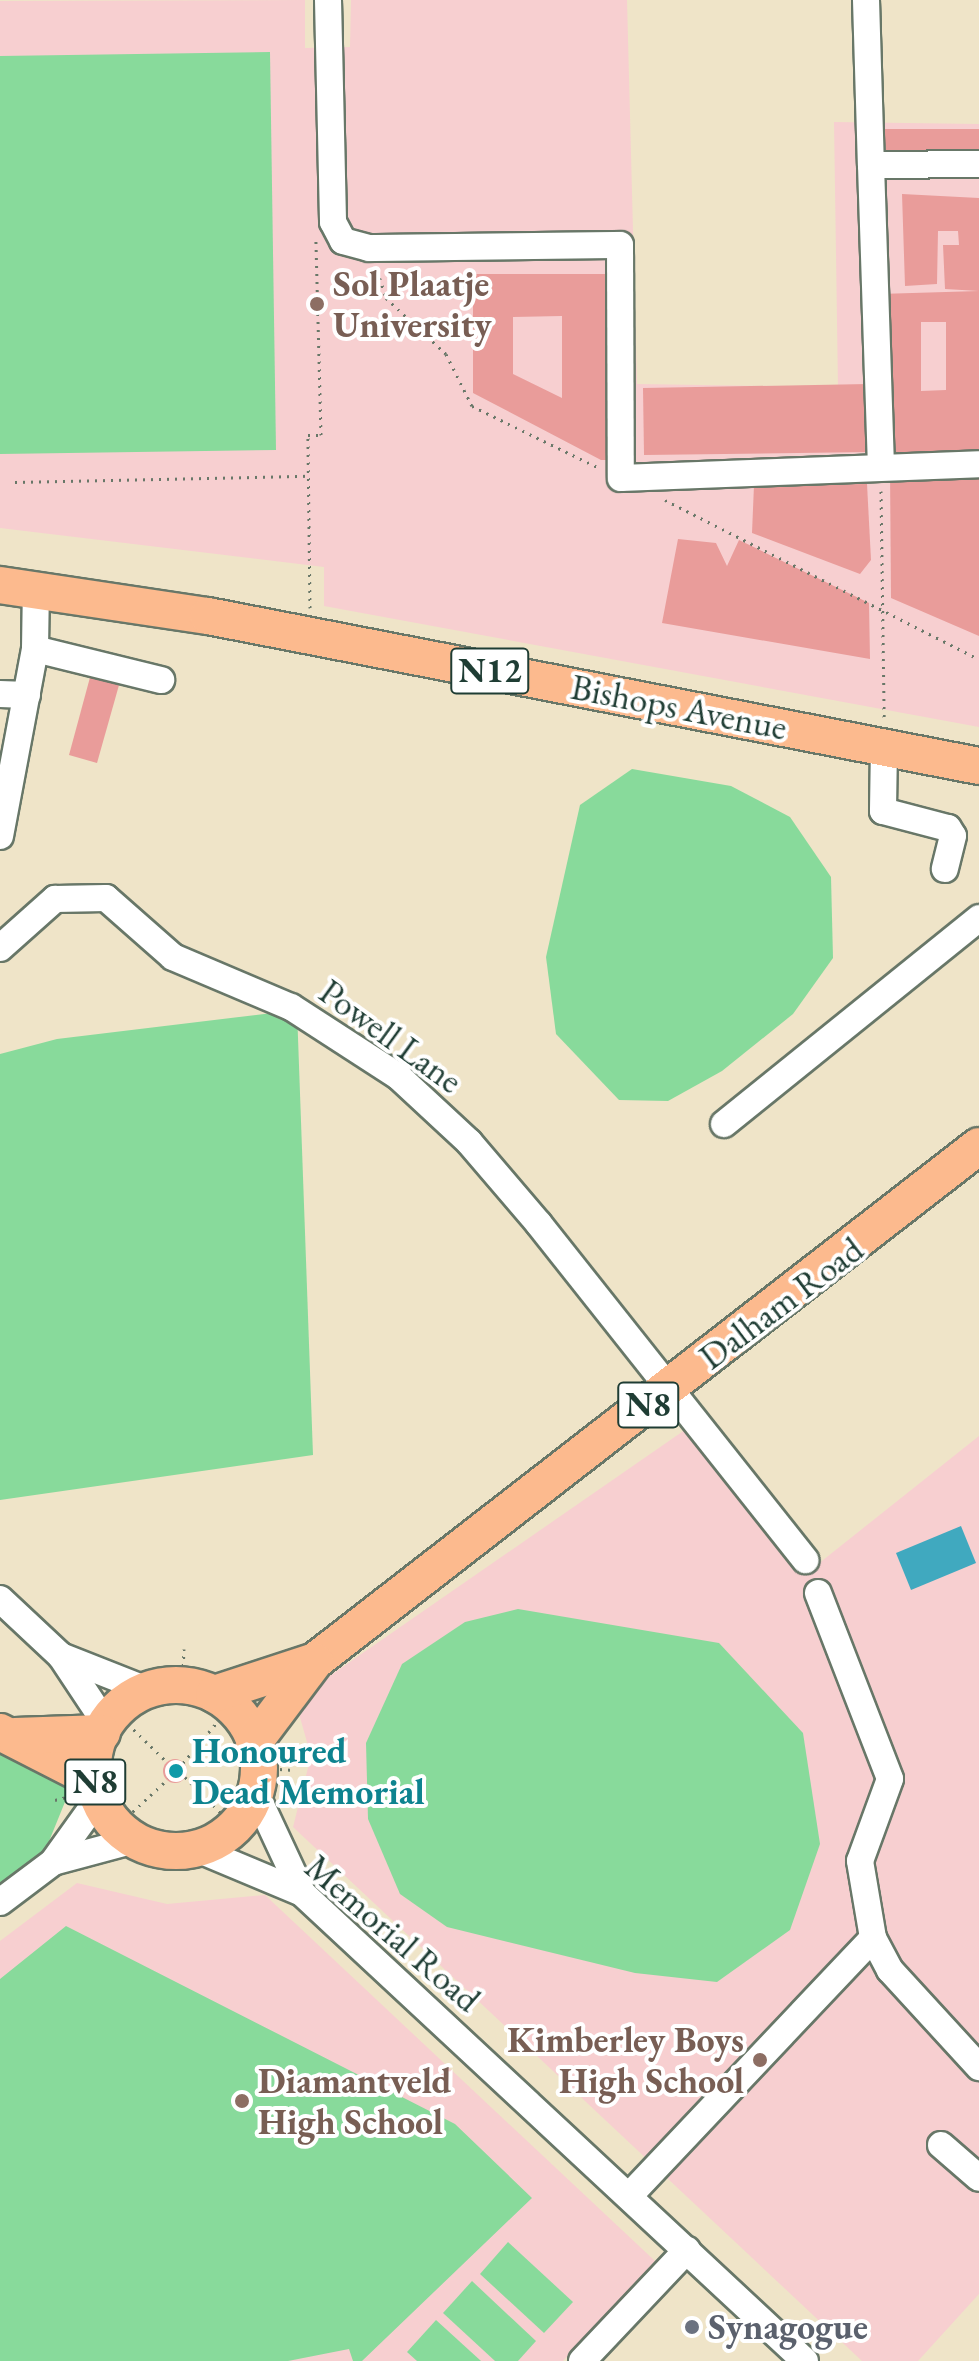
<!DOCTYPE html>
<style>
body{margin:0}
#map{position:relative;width:979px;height:2361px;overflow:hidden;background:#efe4c8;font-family:"EB Garamond",serif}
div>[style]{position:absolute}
.built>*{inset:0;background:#f7cfd0}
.green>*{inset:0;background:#88da9b}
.water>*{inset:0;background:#40a9bf}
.building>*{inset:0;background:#e99c9a}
.round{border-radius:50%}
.path>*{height:3px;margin-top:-1.5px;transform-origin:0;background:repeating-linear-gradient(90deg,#687768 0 2px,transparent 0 8px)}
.roads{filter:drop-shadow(2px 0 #687768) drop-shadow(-2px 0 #687768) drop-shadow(0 2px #687768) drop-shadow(0 -2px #687768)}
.minor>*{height:26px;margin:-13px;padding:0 13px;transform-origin:13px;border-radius:13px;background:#fff}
.highway>*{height:36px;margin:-18px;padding:0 18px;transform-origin:18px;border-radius:18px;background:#fcba8e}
.highway>.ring{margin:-18px;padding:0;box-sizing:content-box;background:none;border:36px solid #fcba8e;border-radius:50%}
.dots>*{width:22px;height:22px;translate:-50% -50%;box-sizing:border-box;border:4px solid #fff;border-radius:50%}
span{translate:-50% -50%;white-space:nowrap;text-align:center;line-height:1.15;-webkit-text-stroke:8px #fff;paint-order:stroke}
.shield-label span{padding:2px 6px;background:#fff;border:2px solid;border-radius:6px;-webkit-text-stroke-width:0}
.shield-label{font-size:34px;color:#1f3d34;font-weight:700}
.education-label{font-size:36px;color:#785e54;font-weight:700}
.left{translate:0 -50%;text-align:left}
.right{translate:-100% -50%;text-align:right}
.street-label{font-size:36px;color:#1f3d34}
.culture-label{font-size:36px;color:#0d838f;font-weight:700}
.worship-label{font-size:36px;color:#5b616d;font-weight:700}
</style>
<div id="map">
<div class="built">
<i style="clip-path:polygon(305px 0,305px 48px,350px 47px,351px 0,627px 0,637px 384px,838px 387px,834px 122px,979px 124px,979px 727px,324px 606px,324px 567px,0 528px,0 1px)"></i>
<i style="clip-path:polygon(692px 1425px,808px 1572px,979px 1436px,979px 2294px,918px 2361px,862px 2361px,293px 1827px,311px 1756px,295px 1700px)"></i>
<i style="clip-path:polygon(77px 1883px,167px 1904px,265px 1895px,655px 2261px,563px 2361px,0 2361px,0 1941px)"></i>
</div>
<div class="green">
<i style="clip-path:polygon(270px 52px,276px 450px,0 454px,0 56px)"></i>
<i style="clip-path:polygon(632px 769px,731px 786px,790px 817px,831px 877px,833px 958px,793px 1014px,722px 1071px,668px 1101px,619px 1100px,556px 1034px,546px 957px,580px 805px)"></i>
<i style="clip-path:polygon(297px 1010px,313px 1455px,0 1500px,0 1054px,57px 1039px)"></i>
<i style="clip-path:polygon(518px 1609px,719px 1643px,803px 1733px,820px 1844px,790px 1930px,717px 1982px,635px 1973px,447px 1927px,400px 1894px,368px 1819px,366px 1743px,402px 1664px,465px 1622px)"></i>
<i style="clip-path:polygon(0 1740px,31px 1748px,69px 1792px,43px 1856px,0 1890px)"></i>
<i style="clip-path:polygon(66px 1926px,455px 2124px,532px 2198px,362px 2361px,353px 2361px,349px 2349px,288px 2361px,0 2361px,0 1979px)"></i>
<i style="clip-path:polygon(508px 2242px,573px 2302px,544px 2333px,480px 2274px)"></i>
<i style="clip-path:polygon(472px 2281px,536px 2341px,518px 2361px,495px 2361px,443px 2313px)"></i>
<i style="clip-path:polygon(436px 2320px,481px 2361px,417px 2361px,407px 2352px)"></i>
</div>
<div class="water">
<i style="clip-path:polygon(961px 1526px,976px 1563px,911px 1590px,896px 1553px)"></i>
</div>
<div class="building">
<i style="clip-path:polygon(882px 129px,979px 129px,979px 158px,887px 156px)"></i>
<i style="clip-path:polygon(902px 194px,979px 198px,979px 291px,945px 289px,943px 245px,959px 245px,958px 231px,938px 231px,937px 284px,905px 286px)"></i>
<i style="clip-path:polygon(evenodd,473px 274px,616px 274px,616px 460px,601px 460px,473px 393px,473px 274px,562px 316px,562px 398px,513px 374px,513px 317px,562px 316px)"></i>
<i style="clip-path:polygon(evenodd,979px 291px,979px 452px,894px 453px,885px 447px,879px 294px,979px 291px,921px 322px,946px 322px,946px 390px,921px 391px,921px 322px)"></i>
<i style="clip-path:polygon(868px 384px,869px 452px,644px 455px,643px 388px)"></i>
<i style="clip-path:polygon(979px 468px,979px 636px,891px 598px,890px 469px)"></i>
<i style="clip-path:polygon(867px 484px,871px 560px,860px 574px,752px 533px,754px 485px)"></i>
<i style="clip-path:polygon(678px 539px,716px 543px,727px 566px,739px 540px,869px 603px,870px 659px,662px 623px)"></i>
<i style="clip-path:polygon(92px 670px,121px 678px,97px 763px,69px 755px)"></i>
<i class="round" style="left:163px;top:1759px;width:24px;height:24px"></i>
</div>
<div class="path">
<i style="left:377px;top:270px;width:29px;rotate:72deg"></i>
<i style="left:386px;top:298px;width:82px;rotate:43deg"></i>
<i style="left:446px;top:354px;width:58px;rotate:63.4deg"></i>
<i style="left:472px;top:406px;width:139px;rotate:26deg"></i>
<i style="left:15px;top:482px;width:294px;rotate:-1.2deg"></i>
<i style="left:881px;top:491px;width:228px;rotate:89.2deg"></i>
<i style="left:665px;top:500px;width:352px;rotate:26.9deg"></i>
<i style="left:310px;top:608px;width:173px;rotate:-90.7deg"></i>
<i style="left:308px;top:435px;width:13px"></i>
<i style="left:321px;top:435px;width:194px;rotate:-91.5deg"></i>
<i style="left:182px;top:1698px;width:49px;rotate:-87.7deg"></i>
<i style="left:128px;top:1724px;width:56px;rotate:44.3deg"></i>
<i style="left:183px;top:1763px;width:56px;rotate:-50.1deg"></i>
<i style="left:264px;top:1768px;width:30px;rotate:4deg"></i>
<i style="left:185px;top:1777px;width:57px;rotate:45deg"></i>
<i style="left:55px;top:1800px;width:11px;rotate:-15deg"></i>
<i style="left:127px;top:1817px;width:56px;rotate:-42.8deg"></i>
</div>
<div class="roads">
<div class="minor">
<i style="left:328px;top:0;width:222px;rotate:88.7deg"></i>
<i style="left:333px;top:222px;width:21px;rotate:62deg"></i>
<i style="left:343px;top:241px;width:27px;rotate:15deg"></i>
<i style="left:369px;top:248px;width:251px;rotate:-0.7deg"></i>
<i style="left:620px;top:245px;width:233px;rotate:89.8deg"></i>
<i style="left:621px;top:478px;width:358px;rotate:-2.2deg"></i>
<i style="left:866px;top:0;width:165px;rotate:88.3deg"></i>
<i style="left:881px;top:467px;width:302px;rotate:-91.9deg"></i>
<i style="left:871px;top:165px;width:108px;rotate:-0.5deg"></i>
<i style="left:35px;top:649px;width:130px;rotate:13.8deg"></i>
<i style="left:0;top:694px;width:27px;rotate:2deg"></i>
<i style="left:884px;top:746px;width:65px;rotate:90.9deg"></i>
<i style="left:883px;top:811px;width:67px;rotate:14.7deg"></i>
<i style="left:948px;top:828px;width:9px;rotate:58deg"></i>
<i style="left:953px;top:836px;width:34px;rotate:104deg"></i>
<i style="left:0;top:836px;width:190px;rotate:-79.4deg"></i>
<i style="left:35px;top:649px;width:61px;rotate:-89.1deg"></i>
<i style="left:0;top:948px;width:74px;rotate:-41.7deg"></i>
<i style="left:55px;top:899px;width:51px;rotate:-1.1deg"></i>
<i style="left:106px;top:898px;width:89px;rotate:41.4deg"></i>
<i style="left:173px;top:957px;width:128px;rotate:23deg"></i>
<i style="left:291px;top:1007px;width:129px;rotate:32.9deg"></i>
<i style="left:399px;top:1077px;width:96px;rotate:42.9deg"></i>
<i style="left:469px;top:1142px;width:108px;rotate:49.5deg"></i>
<i style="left:539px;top:1224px;width:429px;rotate:51.6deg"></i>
<i style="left:724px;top:1124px;width:328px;rotate:-38.9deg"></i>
<i style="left:818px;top:1593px;width:199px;rotate:68.8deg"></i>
<i style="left:890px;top:1779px;width:87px;rotate:110.1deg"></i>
<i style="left:860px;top:1861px;width:78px;rotate:80.4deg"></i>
<i style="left:873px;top:1938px;width:36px;rotate:62deg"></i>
<i style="left:890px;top:1970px;width:132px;rotate:47.5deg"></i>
<i style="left:0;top:1599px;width:83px;rotate:43.1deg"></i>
<i style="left:61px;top:1656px;width:82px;rotate:56.5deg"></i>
<i style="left:61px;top:1656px;width:92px;rotate:21.6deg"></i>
<i style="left:255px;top:1792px;width:111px;rotate:65deg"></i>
<i style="left:197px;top:1849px;width:114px;rotate:22.7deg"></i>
<i style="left:302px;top:1893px;width:687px;rotate:42.94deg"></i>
<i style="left:53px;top:1862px;width:85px;rotate:-15deg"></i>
<i style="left:0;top:1902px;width:66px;rotate:-37deg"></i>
<i style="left:53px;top:1862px;width:79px;rotate:-54.3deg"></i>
<i style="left:941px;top:2145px;width:50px;rotate:41deg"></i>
<i style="left:629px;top:2196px;width:355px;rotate:-46.6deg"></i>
<i style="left:582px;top:2361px;width:153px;rotate:-46.6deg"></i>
</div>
<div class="highway">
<i style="left:0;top:585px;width:210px;rotate:8.5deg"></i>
<i style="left:208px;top:616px;width:785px;rotate:11.01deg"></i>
<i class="ring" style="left:93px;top:1685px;width:130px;height:130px"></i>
<i style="left:214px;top:1694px;width:106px;rotate:-18.1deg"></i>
<i style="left:315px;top:1661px;width:840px;rotate:-37.8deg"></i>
<i style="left:0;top:1732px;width:106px;rotate:27.1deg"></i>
<i style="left:15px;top:1736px;width:87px;rotate:-2deg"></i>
<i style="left:254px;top:1742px;width:101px;rotate:-53deg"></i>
</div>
</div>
<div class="dots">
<i style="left:317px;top:304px;background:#8d6e63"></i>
<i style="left:176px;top:1771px;background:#0f9aa8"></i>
<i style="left:760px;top:2060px;background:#8d6e63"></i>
<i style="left:242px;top:2101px;background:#8d6e63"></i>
<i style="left:692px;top:2327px;background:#6b7280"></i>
</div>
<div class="shield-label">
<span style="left:490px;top:671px">N12</span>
<span style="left:648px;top:1405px">N8</span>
<span style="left:95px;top:1782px">N8</span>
</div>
<div class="education-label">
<span class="left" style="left:333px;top:304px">Sol Plaatje<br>University</span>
<span class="right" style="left:744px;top:2060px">Kimberley Boys<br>High School</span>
<span class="left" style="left:258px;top:2101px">Diamantveld<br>High School</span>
</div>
<div class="street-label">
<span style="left:679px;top:707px;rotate:11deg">Bishops Avenue</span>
<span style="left:391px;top:1036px;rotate:36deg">Powell Lane</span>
<span style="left:781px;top:1303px;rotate:-37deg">Dalham Road</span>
<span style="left:393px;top:1933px;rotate:41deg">Memorial Road</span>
</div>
<div class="culture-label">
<span class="left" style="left:192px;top:1771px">Honoured<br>Dead Memorial</span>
</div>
<div class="worship-label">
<span class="left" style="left:708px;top:2327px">Synagogue</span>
</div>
</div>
